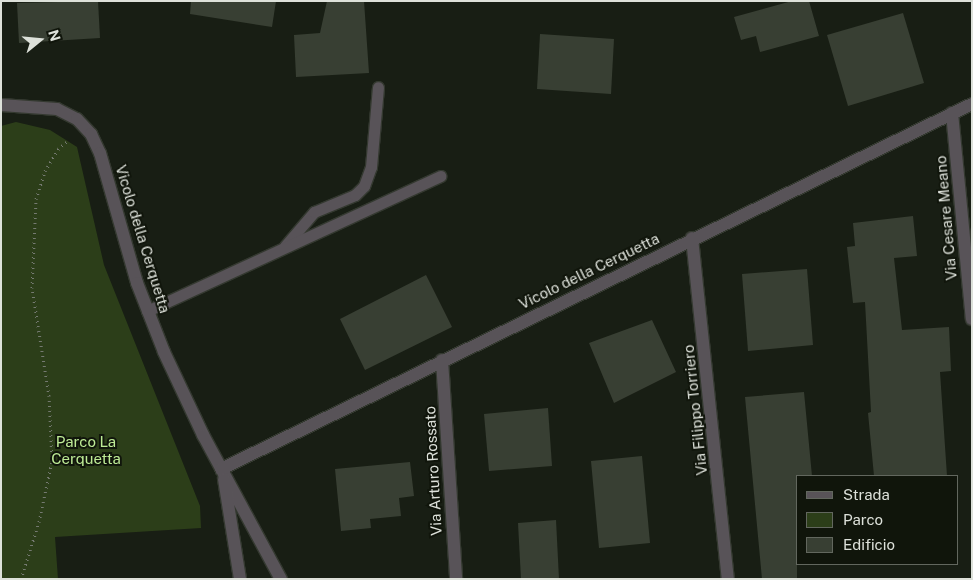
<!DOCTYPE html>
<style>
body{margin:0}
#map{position:relative;width:973px;height:580px;overflow:hidden;background:#181e14;font-family:"Public Sans",sans-serif}
div>[style]{position:absolute}
.green>*{inset:0;background:#2c3e19}
.building>*{inset:0;background:#383f33}
.path>*{height:3px;margin-top:-1.5px;transform-origin:0;background:repeating-linear-gradient(90deg,#757a71 0 1px,transparent 0 5px)}
.roads{filter:drop-shadow(1px 0 #343930) drop-shadow(-1px 0 #343930) drop-shadow(0 1px #343930) drop-shadow(0 -1px #343930)}
.lane>*{height:11px;margin:-5.5px;padding:0 5.5px;transform-origin:5.5px;border-radius:5.5px;background:#585358}
.street>*{height:12px;margin:-6px;padding:0 6px;transform-origin:6px;border-radius:6px;background:#585358}
span{translate:-50% -50%;white-space:nowrap;text-align:center;line-height:1.15;-webkit-text-stroke:4px #10150b;paint-order:stroke}
.street-label{font-size:15px;color:#dde1da}
.park-label{font-size:15px;color:#beeb96}
.frame{position:absolute;inset:0;border:2px solid #dde1da;pointer-events:none}
.legend{position:absolute;left:796px;top:475px;width:162px;height:90px;box-sizing:border-box;background:#10150b;border:1px solid #62675e;margin:0;padding:6px 9px;list-style:none;font-size:15px;color:#dde1da}
.legend li{display:flex;align-items:center;gap:10px;height:25px}
.legend b{width:25px;border:1px solid #62675e}
.north{position:absolute;left:15px;top:15px;width:50px;height:50px;-webkit-text-stroke:4px #10150b;paint-order:stroke;rotate:73deg;font-size:14px;font-weight:700;line-height:20px;text-align:center;color:#dde1da}
.north::after{content:'';display:block;margin:auto;width:18px;height:22px;background:#dde1da;clip-path:polygon(50% 0,100% 100%,50% 72%,0 100%)}
</style>
<div id="map">
<div class="green">
<i style="clip-path:polygon(16px 122px,50px 130px,77px 147px,104px 265px,200px 506px,201px 528px,55px 537px,58px 579px,1px 579px,1px 126px)"></i>
</div>
<div class="building">
<i style="clip-path:polygon(98px 1px,100px 38px,19px 43px,17px 3px)"></i>
<i style="clip-path:polygon(191px 1px,276px 1px,272px 27px,190px 14px)"></i>
<i style="clip-path:polygon(327px 1px,364px 1px,369px 73px,296px 77px,294px 35px,320px 33px)"></i>
<i style="clip-path:polygon(792px 1px,809px 1px,819px 36px,760px 52px,756px 36px,741px 40px,734px 17px)"></i>
<i style="clip-path:polygon(903px 13px,924px 83px,848px 106px,827px 35px)"></i>
<i style="clip-path:polygon(540px 34px,614px 39px,611px 94px,537px 89px)"></i>
<i style="clip-path:polygon(913px 216px,917px 256px,894px 258px,902px 330px,949px 327px,951px 371px,940px 372px,947px 476px,874px 476px,868px 413px,871px 412px,865px 302px,853px 303px,847px 247px,855px 246px,853px 223px)"></i>
<i style="clip-path:polygon(807px 269px,813px 345px,748px 351px,742px 274px)"></i>
<i style="clip-path:polygon(426px 275px,452px 327px,365px 370px,340px 319px)"></i>
<i style="clip-path:polygon(652px 320px,676px 372px,614px 403px,589px 343px)"></i>
<i style="clip-path:polygon(804px 392px,812px 476px,797px 476px,797px 579px,762px 579px,745px 397px)"></i>
<i style="clip-path:polygon(548px 408px,552px 466px,489px 471px,484px 414px)"></i>
<i style="clip-path:polygon(642px 456px,650px 543px,599px 548px,591px 461px)"></i>
<i style="clip-path:polygon(410px 462px,414px 496px,399px 498px,401px 516px,370px 519px,371px 528px,341px 531px,335px 469px)"></i>
<i style="clip-path:polygon(556px 520px,559px 579px,521px 579px,518px 523px)"></i>
</div>
<div class="path">
<i style="left:21px;top:579px;width:60px;rotate:-72.5deg"></i>
<i style="left:39px;top:522px;width:62px;rotate:-78deg"></i>
<i style="left:52px;top:461px;width:65px;rotate:-92.6deg"></i>
<i style="left:49px;top:396px;width:109px;rotate:-98.9deg"></i>
<i style="left:32px;top:288px;width:89px;rotate:-87.4deg"></i>
<i style="left:36px;top:199px;width:29px;rotate:-72deg"></i>
<i style="left:45px;top:171px;width:26px;rotate:-59deg"></i>
<i style="left:58px;top:149px;width:14px;rotate:-39deg"></i>
</div>
<div class="roads">
<div class="lane">
<i style="left:285px;top:246px;width:45px;rotate:-49.5deg"></i>
<i style="left:314px;top:212px;width:44px;rotate:-22.5deg"></i>
<i style="left:355px;top:195px;width:13px;rotate:-45deg"></i>
<i style="left:364px;top:186px;width:20px;rotate:-70deg"></i>
<i style="left:371px;top:167px;width:80px;rotate:-85deg"></i>
<i style="left:147px;top:311px;width:323px;rotate:-24.7deg"></i>
</div>
<div class="street">
<i style="left:1px;top:105px;width:56px;rotate:4.1deg"></i>
<i style="left:57px;top:109px;width:22px;rotate:27deg"></i>
<i style="left:77px;top:119px;width:21px;rotate:47deg"></i>
<i style="left:91px;top:134px;width:21px;rotate:65deg"></i>
<i style="left:100px;top:153px;width:135px;rotate:74.1deg"></i>
<i style="left:137px;top:283px;width:74px;rotate:68.6deg"></i>
<i style="left:164px;top:352px;width:92px;rotate:64.8deg"></i>
<i style="left:203px;top:435px;width:164px;rotate:61.6deg"></i>
<i style="left:952px;top:113px;width:207px;rotate:84.5deg"></i>
<i style="left:692px;top:238px;width:343px;rotate:84deg"></i>
<i style="left:442px;top:360px;width:219px;rotate:86.3deg"></i>
<i style="left:221px;top:469px;width:835px;rotate:-25.92deg"></i>
<i style="left:224px;top:479px;width:101px;rotate:80.9deg"></i>
</div>
</div>
<div class="street-label">
<span style="left:946px;top:218px;rotate:-95deg">Via Cesare Meano</span>
<span style="left:143px;top:239px;rotate:73deg">Vicolo della Cerquetta</span>
<span style="left:589px;top:271px;rotate:-26deg">Vicolo della Cerquetta</span>
<span style="left:695px;top:410px;rotate:-96deg">Via Filippo Torriero</span>
<span style="left:433px;top:471px;rotate:-93deg">Via Arturo Rossato</span>
</div>
<div class="park-label">
<span style="left:86px;top:450px">Parco La<br>Cerquetta</span>
</div>
<div class="frame"></div>
<ul class="legend">
<li><b style="height:6px;background:#585358"></b>Strada</li>
<li><b style="height:14px;background:#2c3e19"></b>Parco</li>
<li><b style="height:14px;background:#383f33"></b>Edificio</li>
</ul>
<div class="north">N</div>
</div>
